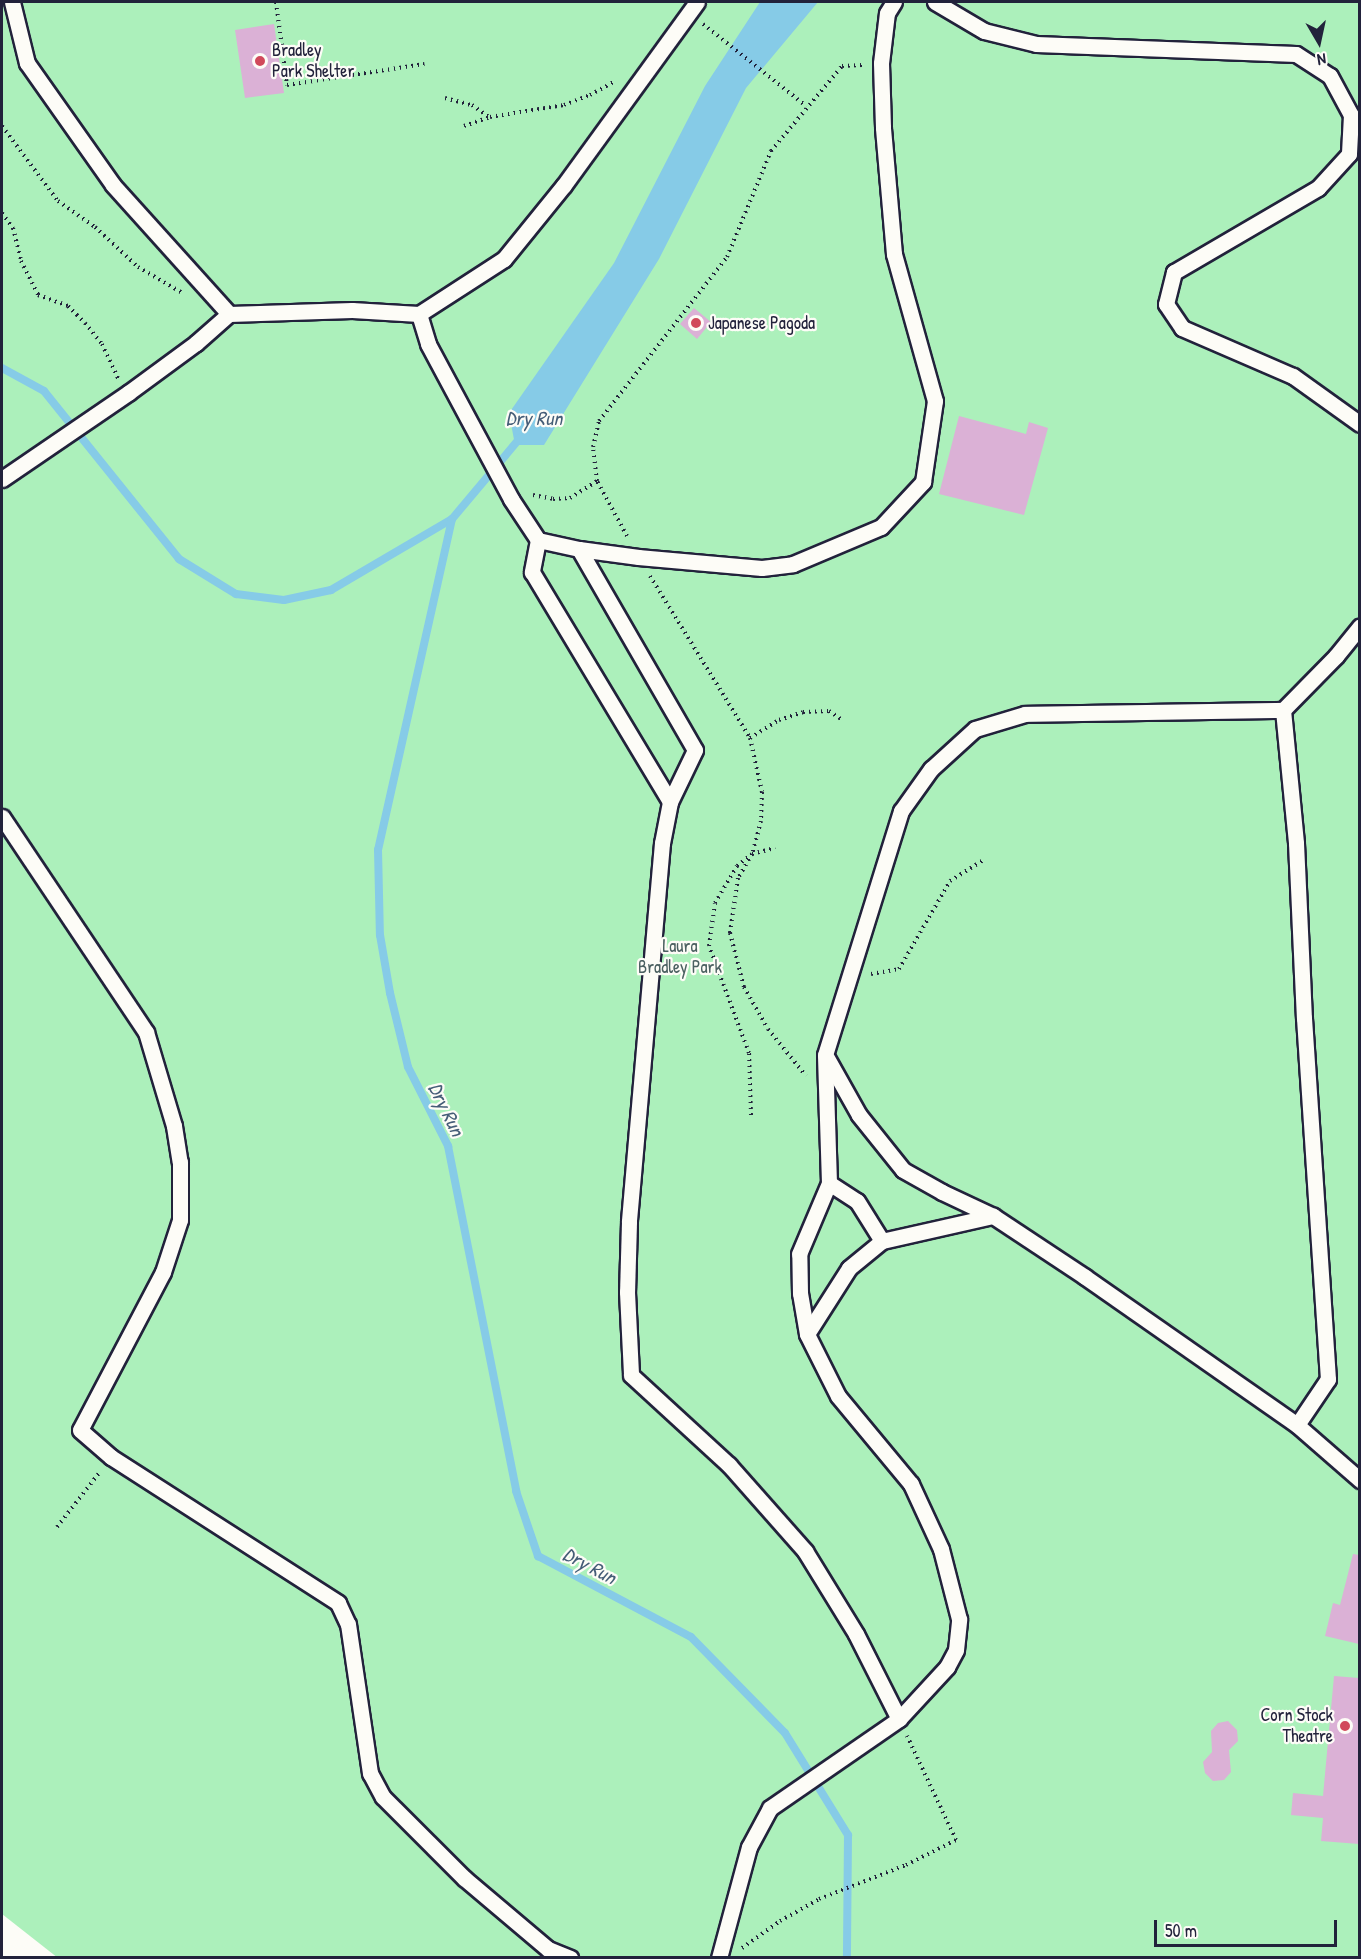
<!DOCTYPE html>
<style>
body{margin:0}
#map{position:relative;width:1361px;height:1959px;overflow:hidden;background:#fdfcf7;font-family:"Patrick Hand",sans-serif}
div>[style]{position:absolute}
.green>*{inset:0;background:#acf0bb}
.water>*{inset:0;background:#86cbe7}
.stream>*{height:8px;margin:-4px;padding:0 4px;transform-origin:4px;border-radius:4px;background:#86cbe7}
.building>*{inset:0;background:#dbb1d6}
.path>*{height:4px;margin-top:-2px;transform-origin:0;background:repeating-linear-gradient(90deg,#22223b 0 1.5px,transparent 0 6px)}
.roads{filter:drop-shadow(2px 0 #22223b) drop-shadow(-2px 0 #22223b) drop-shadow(0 2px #22223b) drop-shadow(0 -2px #22223b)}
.service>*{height:15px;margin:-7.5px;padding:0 7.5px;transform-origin:7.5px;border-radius:7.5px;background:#fdfcf7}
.dots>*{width:16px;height:16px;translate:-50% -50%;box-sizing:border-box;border:3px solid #fdfcf7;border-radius:50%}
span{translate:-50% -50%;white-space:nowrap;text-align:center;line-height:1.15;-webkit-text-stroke:4.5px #fdfcf7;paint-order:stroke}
.poi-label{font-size:18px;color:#22223b}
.left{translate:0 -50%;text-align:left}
.right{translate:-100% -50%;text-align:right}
.park-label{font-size:18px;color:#4b6061}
.water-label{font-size:20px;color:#455d77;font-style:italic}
.frame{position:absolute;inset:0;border:3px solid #22223b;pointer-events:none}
.north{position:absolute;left:1289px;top:12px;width:60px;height:60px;-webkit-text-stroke:4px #fdfcf7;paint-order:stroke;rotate:171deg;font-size:16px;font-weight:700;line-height:24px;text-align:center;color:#22223b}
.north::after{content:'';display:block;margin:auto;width:21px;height:27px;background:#22223b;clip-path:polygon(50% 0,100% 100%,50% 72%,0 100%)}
.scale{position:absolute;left:1154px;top:1920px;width:183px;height:27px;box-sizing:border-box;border:3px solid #22223b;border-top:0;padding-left:8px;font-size:18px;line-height:21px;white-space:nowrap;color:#22223b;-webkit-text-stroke:4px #fdfcf7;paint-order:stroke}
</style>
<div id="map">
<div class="green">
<i style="clip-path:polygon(2px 2px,1359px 2px,1359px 1957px,58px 1958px,2px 1914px)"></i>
</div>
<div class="water">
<i style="clip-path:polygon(760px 2px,818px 2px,746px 88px,659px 259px,544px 445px,515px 445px,509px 413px,614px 263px,705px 86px)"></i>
</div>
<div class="stream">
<i style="left:2px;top:368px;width:48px;rotate:28.7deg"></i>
<i style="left:44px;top:391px;width:216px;rotate:51.2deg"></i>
<i style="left:179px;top:559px;width:67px;rotate:31.6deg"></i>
<i style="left:236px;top:594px;width:48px;rotate:7.1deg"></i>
<i style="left:284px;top:600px;width:48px;rotate:-12deg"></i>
<i style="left:331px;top:590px;width:140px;rotate:-30.4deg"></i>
<i style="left:520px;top:438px;width:106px;rotate:130deg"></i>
<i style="left:452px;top:519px;width:339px;rotate:102.6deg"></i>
<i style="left:378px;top:850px;width:85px;rotate:88.7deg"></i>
<i style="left:380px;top:935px;width:59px;rotate:80.2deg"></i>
<i style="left:390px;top:993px;width:76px;rotate:76.3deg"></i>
<i style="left:408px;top:1067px;width:89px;rotate:63.1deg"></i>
<i style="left:448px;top:1146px;width:352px;rotate:78.8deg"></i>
<i style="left:516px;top:1491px;width:69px;rotate:71.3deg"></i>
<i style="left:538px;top:1556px;width:173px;rotate:27.9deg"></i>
<i style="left:691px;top:1637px;width:134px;rotate:45.6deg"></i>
<i style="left:785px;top:1733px;width:120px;rotate:58.3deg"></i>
<i style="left:848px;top:1835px;width:123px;rotate:90.5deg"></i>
</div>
<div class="building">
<i style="clip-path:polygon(274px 24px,284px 93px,245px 98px,235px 30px)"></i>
<i style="clip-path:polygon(694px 308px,711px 322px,697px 339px,680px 324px)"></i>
<i style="clip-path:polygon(959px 416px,1026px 434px,1029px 422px,1048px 428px,1024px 515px,939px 494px)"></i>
<i style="clip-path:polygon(1353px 1554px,1359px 1555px,1359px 1644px,1325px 1636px,1333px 1603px,1340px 1605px)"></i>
<i style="clip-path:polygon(1334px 1676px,1359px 1678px,1359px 1844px,1321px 1841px,1323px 1818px,1291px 1815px,1293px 1793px,1323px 1796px)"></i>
<i style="clip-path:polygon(1228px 1721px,1237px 1730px,1238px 1741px,1229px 1750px,1231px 1772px,1224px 1780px,1213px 1781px,1205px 1773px,1203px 1762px,1212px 1752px,1211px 1731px,1218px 1723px)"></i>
</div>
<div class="path">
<i style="left:276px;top:2px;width:84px;rotate:82.5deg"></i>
<i style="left:287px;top:85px;width:139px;rotate:-8.7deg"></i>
<i style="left:703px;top:24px;width:132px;rotate:38.5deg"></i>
<i style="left:445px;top:98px;width:28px;rotate:15deg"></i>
<i style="left:472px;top:105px;width:21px;rotate:35deg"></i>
<i style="left:2px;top:126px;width:94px;rotate:53.3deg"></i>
<i style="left:58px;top:201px;width:45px;rotate:35.1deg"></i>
<i style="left:95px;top:227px;width:59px;rotate:42.9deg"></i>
<i style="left:138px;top:267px;width:53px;rotate:30.4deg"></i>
<i style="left:464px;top:126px;width:28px;rotate:-19deg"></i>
<i style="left:490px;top:117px;width:75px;rotate:-9.2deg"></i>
<i style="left:564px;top:105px;width:28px;rotate:-21deg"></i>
<i style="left:590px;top:95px;width:26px;rotate:-29deg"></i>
<i style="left:2px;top:213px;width:19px;rotate:54deg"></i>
<i style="left:13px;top:228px;width:34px;rotate:76deg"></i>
<i style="left:21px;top:261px;width:38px;rotate:63deg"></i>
<i style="left:38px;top:295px;width:32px;rotate:20deg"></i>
<i style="left:68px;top:306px;width:24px;rotate:45deg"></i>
<i style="left:85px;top:323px;width:27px;rotate:51deg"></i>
<i style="left:102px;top:344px;width:38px;rotate:65deg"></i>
<i style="left:533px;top:495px;width:20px;rotate:11deg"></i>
<i style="left:553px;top:499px;width:17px;rotate:-3deg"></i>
<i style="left:570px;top:498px;width:32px;rotate:-32deg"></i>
<i style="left:627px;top:536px;width:63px;rotate:-118.6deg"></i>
<i style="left:597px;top:481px;width:34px;rotate:-97deg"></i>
<i style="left:593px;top:447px;width:27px;rotate:-77deg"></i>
<i style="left:599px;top:421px;width:208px;rotate:-52deg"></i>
<i style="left:727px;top:257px;width:115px;rotate:-67.5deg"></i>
<i style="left:771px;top:151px;width:111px;rotate:-50.1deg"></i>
<i style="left:842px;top:66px;width:20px;rotate:-3deg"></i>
<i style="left:650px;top:576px;width:190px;rotate:58.3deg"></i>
<i style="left:750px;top:738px;width:55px;rotate:77.5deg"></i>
<i style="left:762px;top:792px;width:29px;rotate:92deg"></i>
<i style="left:761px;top:821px;width:34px;rotate:105deg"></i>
<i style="left:752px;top:854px;width:28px;rotate:120deg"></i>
<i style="left:738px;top:878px;width:56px;rotate:98.3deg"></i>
<i style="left:730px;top:933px;width:56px;rotate:75.5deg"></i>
<i style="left:744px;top:987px;width:48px;rotate:60.3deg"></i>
<i style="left:768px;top:1029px;width:60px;rotate:51deg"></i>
<i style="left:750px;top:738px;width:34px;rotate:-32deg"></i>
<i style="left:779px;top:720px;width:25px;rotate:-18deg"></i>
<i style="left:803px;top:712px;width:26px;rotate:-2deg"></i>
<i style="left:829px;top:711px;width:14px;rotate:34deg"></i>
<i style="left:871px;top:974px;width:28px;rotate:-10deg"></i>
<i style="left:899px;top:969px;width:102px;rotate:-59.9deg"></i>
<i style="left:950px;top:881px;width:40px;rotate:-32deg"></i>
<i style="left:751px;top:1115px;width:62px;rotate:-91.8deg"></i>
<i style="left:749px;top:1053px;width:114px;rotate:-110.5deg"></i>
<i style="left:709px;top:946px;width:43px;rotate:-82.1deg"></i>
<i style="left:715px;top:903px;width:43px;rotate:-59.3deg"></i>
<i style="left:737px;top:866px;width:19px;rotate:-39deg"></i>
<i style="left:752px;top:854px;width:24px;rotate:-15deg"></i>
<i style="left:57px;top:1527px;width:70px;rotate:-52deg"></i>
<i style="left:742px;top:1948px;width:47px;rotate:-35.4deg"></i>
<i style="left:780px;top:1921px;width:45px;rotate:-29.4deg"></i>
<i style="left:819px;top:1899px;width:93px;rotate:-21.3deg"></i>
<i style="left:906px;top:1865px;width:56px;rotate:-26.6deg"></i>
<i style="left:956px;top:1840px;width:115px;rotate:-115.2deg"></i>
</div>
<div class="roads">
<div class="service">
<i style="left:12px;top:2px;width:63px;rotate:76.2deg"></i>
<i style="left:27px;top:63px;width:149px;rotate:54.8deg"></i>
<i style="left:113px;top:185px;width:173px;rotate:48deg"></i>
<i style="left:935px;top:2px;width:57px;rotate:30.6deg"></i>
<i style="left:984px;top:31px;width:54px;rotate:14deg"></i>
<i style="left:1036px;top:44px;width:260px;rotate:2.2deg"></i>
<i style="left:1296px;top:54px;width:40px;rotate:32.9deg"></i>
<i style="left:1330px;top:76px;width:44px;rotate:61.7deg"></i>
<i style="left:1351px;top:115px;width:39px;rotate:93deg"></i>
<i style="left:1349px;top:154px;width:46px;rotate:132.4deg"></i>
<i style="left:1318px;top:188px;width:167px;rotate:149.7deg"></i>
<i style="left:1174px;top:272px;width:33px;rotate:104deg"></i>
<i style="left:1166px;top:304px;width:29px;rotate:56deg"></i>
<i style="left:1182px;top:328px;width:121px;rotate:23.4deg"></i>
<i style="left:1293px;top:376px;width:82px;rotate:35.6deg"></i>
<i style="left:419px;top:314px;width:31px;rotate:73deg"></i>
<i style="left:428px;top:344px;width:176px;rotate:61.8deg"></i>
<i style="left:511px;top:499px;width:49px;rotate:56.6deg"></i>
<i style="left:538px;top:540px;width:42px;rotate:12.4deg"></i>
<i style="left:579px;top:549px;width:60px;rotate:7.7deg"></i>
<i style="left:638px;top:557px;width:124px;rotate:5.1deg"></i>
<i style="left:762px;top:568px;width:31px;rotate:-7deg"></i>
<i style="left:793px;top:564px;width:95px;rotate:-22.8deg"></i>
<i style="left:881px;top:527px;width:62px;rotate:-47deg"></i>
<i style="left:923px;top:482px;width:82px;rotate:-81.6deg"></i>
<i style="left:935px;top:401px;width:153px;rotate:-105.6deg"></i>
<i style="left:894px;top:254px;width:127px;rotate:-95deg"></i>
<i style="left:883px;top:127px;width:64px;rotate:-91.8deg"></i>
<i style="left:881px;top:63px;width:50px;rotate:-83.2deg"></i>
<i style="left:887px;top:13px;width:13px;rotate:-58deg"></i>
<i style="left:2px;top:479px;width:153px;rotate:-34.3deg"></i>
<i style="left:128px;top:393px;width:84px;rotate:-36.3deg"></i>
<i style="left:196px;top:343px;width:44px;rotate:-41.3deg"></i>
<i style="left:229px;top:314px;width:123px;rotate:-1.9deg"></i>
<i style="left:352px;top:310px;width:67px;rotate:3.4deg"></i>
<i style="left:419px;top:314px;width:101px;rotate:-32.9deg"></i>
<i style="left:504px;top:259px;width:95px;rotate:-51deg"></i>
<i style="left:564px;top:185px;width:226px;rotate:-54deg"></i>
<i style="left:538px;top:540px;width:33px;rotate:101deg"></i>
<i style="left:532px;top:572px;width:268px;rotate:59deg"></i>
<i style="left:579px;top:549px;width:232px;rotate:60deg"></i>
<i style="left:695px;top:750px;width:58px;rotate:115.7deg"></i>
<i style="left:670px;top:802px;width:42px;rotate:101deg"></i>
<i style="left:662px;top:843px;width:380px;rotate:95deg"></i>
<i style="left:629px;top:1222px;width:70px;rotate:91.6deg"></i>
<i style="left:627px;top:1292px;width:83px;rotate:87.2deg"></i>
<i style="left:631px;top:1375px;width:133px;rotate:42.6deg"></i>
<i style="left:729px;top:1465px;width:115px;rotate:48.5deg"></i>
<i style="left:805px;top:1551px;width:97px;rotate:58.4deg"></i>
<i style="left:856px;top:1634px;width:95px;rotate:63.2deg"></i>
<i style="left:1283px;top:710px;width:134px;rotate:84.4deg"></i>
<i style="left:1296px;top:843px;width:175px;rotate:87.4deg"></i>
<i style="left:1304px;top:1018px;width:362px;rotate:86.2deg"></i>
<i style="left:1328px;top:1379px;width:55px;rotate:124deg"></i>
<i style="left:2px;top:817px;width:259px;rotate:56.2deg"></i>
<i style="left:146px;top:1032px;width:98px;rotate:73.4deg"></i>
<i style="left:174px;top:1126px;width:36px;rotate:81deg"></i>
<i style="left:180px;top:1162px;width:58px;rotate:90deg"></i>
<i style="left:180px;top:1220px;width:55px;rotate:108.1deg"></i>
<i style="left:163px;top:1272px;width:178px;rotate:117.7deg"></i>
<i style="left:80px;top:1430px;width:41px;rotate:41.1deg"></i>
<i style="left:111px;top:1457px;width:270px;rotate:32.7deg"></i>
<i style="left:338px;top:1603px;width:23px;rotate:65deg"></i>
<i style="left:348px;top:1624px;width:151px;rotate:81.6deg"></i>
<i style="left:370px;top:1773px;width:27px;rotate:62deg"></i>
<i style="left:383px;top:1797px;width:115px;rotate:45deg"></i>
<i style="left:464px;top:1878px;width:110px;rotate:40.2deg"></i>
<i style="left:548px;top:1949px;width:24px;rotate:22deg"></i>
<i style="left:827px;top:1058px;width:65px;rotate:60.7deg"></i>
<i style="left:859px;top:1115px;width:70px;rotate:51.3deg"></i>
<i style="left:903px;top:1170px;width:45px;rotate:29.4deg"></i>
<i style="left:942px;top:1192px;width:56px;rotate:25.2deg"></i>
<i style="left:993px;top:1216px;width:110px;rotate:33.5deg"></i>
<i style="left:1085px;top:1277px;width:259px;rotate:34.9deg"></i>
<i style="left:1297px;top:1425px;width:84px;rotate:41.1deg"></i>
<i style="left:829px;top:1183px;width:33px;rotate:33deg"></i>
<i style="left:857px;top:1201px;width:47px;rotate:58deg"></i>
<i style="left:807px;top:1334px;width:78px;rotate:-57.5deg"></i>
<i style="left:849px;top:1268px;width:43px;rotate:-39.3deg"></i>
<i style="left:882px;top:1241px;width:114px;rotate:-12.7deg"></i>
<i style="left:719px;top:1958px;width:115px;rotate:-74.9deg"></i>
<i style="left:749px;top:1847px;width:44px;rotate:-61.7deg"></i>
<i style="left:770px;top:1808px;width:157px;rotate:-34.6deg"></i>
<i style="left:899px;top:1719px;width:71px;rotate:-47.3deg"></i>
<i style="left:947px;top:1667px;width:19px;rotate:-62deg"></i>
<i style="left:956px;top:1650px;width:31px;rotate:-84deg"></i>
<i style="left:959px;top:1619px;width:72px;rotate:-104.4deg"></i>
<i style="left:941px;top:1549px;width:72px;rotate:-114.8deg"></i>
<i style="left:911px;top:1484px;width:114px;rotate:-129.7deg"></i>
<i style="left:838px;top:1396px;width:69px;rotate:-116.6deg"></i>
<i style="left:807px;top:1334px;width:42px;rotate:-99.7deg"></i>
<i style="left:800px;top:1293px;width:39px;rotate:-91deg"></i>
<i style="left:799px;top:1254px;width:77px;rotate:-67.1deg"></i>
<i style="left:829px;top:1183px;width:128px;rotate:-91.8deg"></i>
<i style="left:825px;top:1055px;width:256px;rotate:-72.7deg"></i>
<i style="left:901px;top:811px;width:52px;rotate:-54.5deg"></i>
<i style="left:931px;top:769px;width:59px;rotate:-42.3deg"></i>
<i style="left:975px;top:729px;width:52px;rotate:-16.7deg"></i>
<i style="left:1025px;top:714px;width:258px;rotate:-0.9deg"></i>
<i style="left:1283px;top:710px;width:76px;rotate:-45.5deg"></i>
<i style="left:1336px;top:656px;width:38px;rotate:-51deg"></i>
</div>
</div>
<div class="dots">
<i style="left:260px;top:61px;background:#d1495b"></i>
<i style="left:696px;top:323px;background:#d1495b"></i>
<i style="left:1345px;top:1726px;background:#d1495b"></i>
</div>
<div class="poi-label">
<span class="left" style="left:272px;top:61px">Bradley<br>Park Shelter</span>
<span class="left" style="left:708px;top:323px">Japanese Pagoda</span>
<span class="right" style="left:1333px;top:1726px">Corn Stock<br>Theatre</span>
</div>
<div class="park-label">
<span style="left:680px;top:957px">Laura<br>Bradley Park</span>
</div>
<div class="water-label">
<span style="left:534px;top:417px">Dry Run</span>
<span style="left:447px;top:1109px;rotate:64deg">Dry Run</span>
<span style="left:590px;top:1565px;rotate:28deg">Dry Run</span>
</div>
<div class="frame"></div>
<div class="north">N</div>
<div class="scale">50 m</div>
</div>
